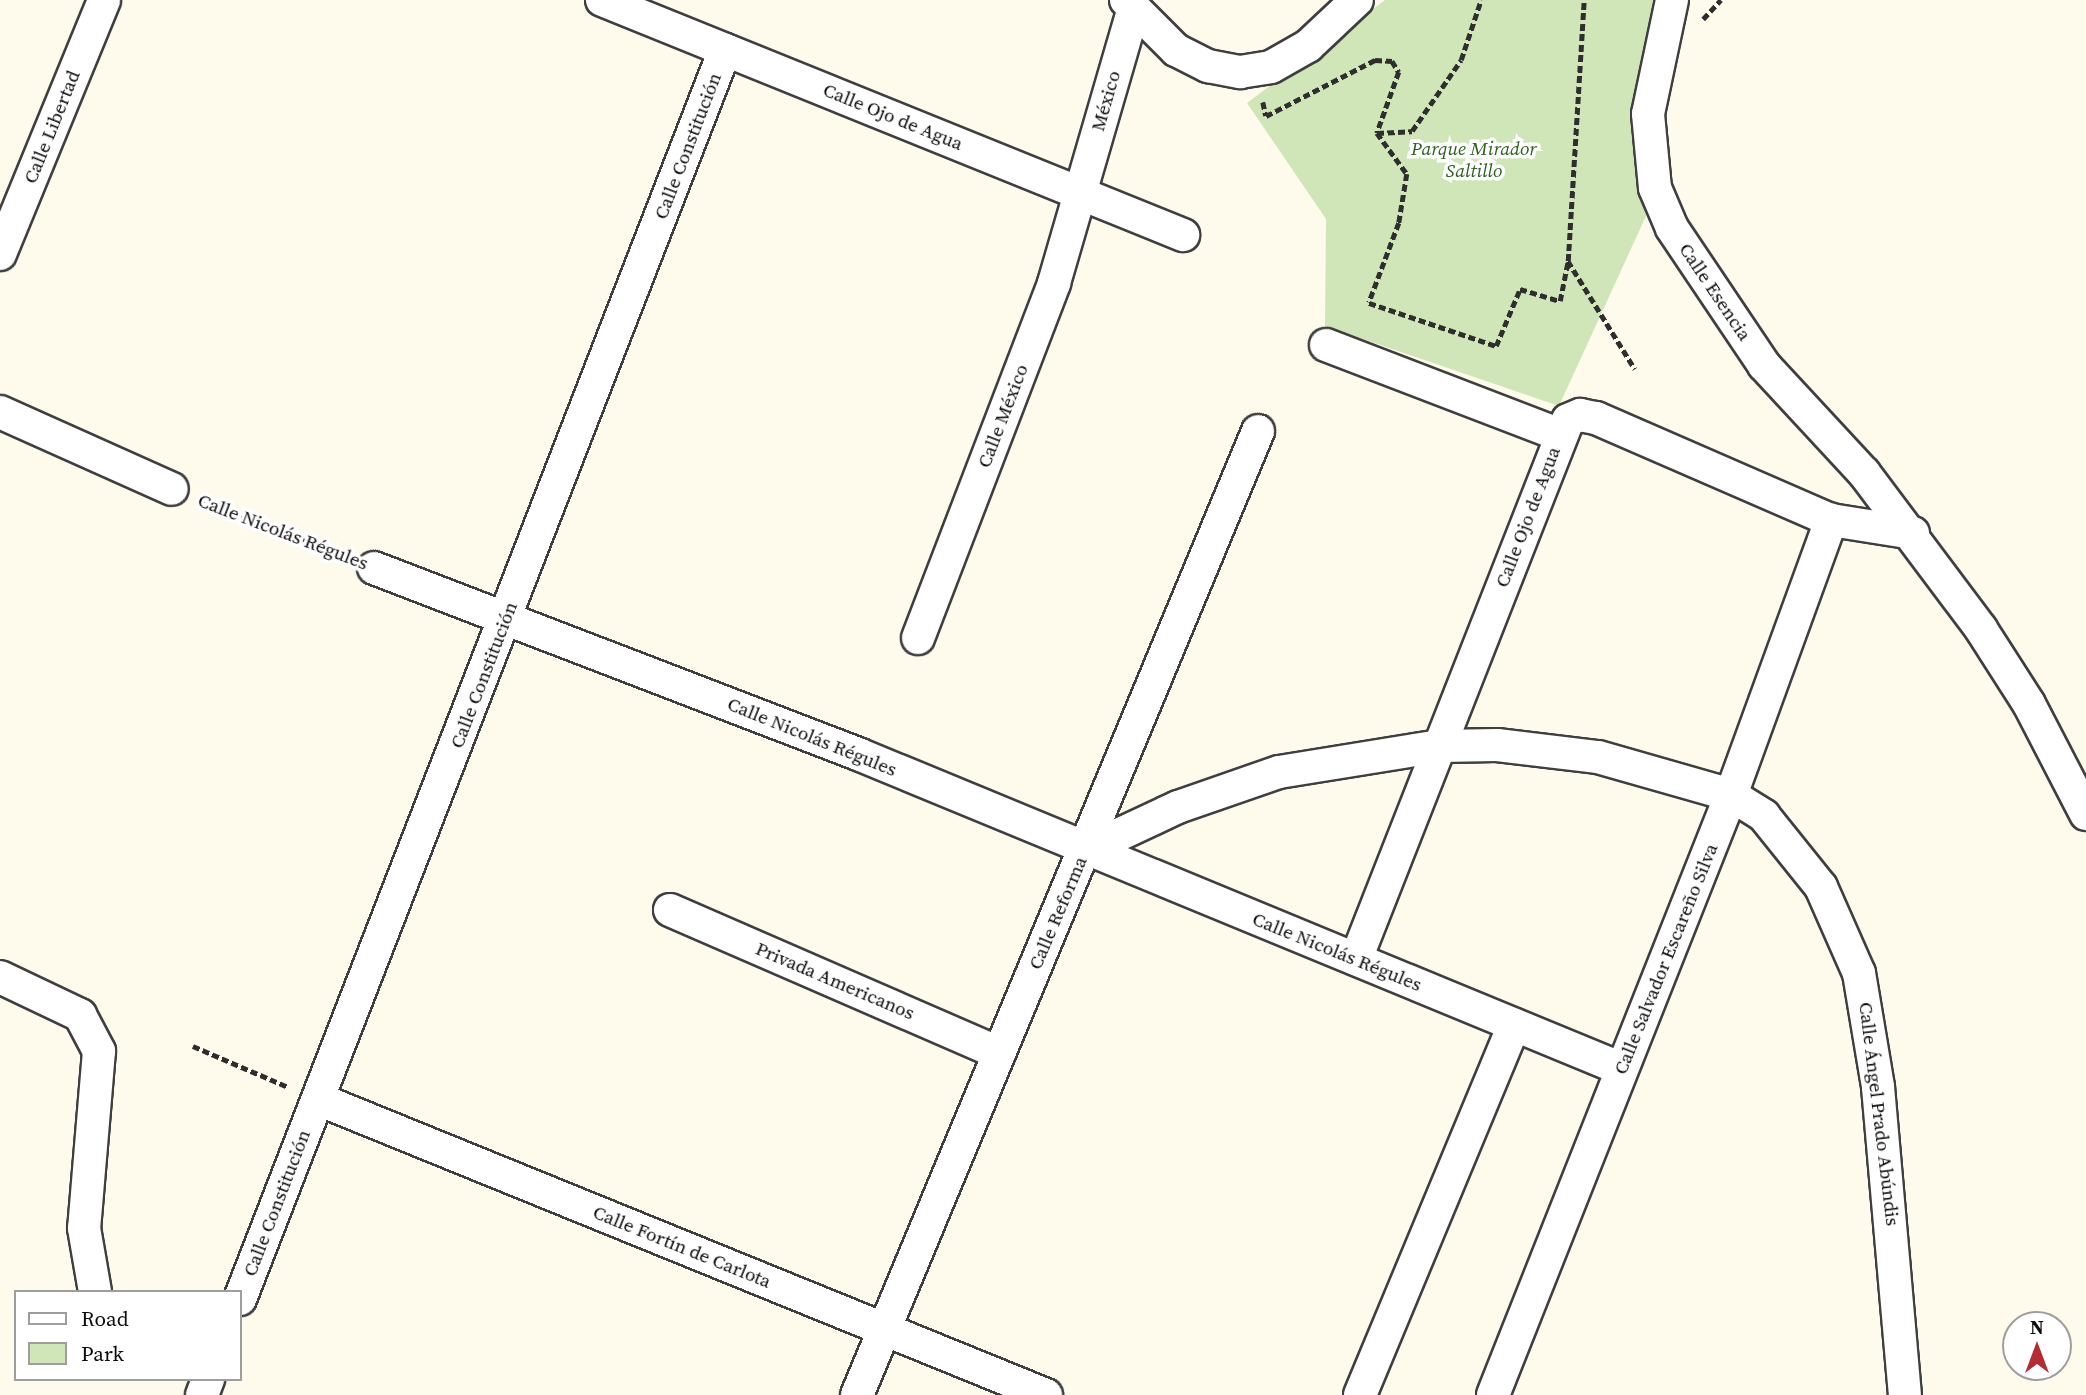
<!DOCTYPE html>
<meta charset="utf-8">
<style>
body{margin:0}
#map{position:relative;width:2086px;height:1395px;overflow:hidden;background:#fefaec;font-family:"Source Serif 4",serif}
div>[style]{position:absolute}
.green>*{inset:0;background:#d1e6b8}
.path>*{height:4.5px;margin-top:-2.25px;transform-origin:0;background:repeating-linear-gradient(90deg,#2e2e2e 0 7px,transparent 0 10.5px)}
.roads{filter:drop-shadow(2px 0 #3f3f3f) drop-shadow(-2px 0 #3f3f3f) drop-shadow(0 2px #3f3f3f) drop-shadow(0 -2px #3f3f3f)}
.street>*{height:32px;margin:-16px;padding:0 16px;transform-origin:16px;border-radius:16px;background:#fff}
span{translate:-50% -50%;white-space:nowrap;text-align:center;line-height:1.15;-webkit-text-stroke:7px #fff;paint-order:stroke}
.street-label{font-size:19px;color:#0c0c0c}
.park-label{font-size:19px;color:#2e6020;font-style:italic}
.legend{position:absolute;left:14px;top:1290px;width:228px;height:91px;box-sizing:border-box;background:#fff;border:2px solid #9e9e9e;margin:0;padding:9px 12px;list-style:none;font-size:21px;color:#0c0c0c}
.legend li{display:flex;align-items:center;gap:14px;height:35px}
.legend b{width:35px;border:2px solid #9e9e9e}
.north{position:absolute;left:2002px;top:1311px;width:70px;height:70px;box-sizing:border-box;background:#fff;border:2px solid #9e9e9e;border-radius:50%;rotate:0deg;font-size:19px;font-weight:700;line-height:28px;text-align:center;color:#0c0c0c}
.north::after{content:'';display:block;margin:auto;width:24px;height:32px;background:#b52b34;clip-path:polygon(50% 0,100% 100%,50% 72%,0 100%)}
</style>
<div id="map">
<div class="green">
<i style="clip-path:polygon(1385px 0,1653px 0,1631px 131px,1646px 216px,1559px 406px,1325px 326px,1326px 219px,1247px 103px)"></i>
</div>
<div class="path">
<i style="left:1703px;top:19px;width:26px;rotate:-47deg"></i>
<i style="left:1263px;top:102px;width:14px;rotate:78deg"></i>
<i style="left:1266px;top:116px;width:123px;rotate:-27.2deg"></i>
<i style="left:1375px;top:60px;width:17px;rotate:3deg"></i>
<i style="left:1392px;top:61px;width:13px;rotate:58deg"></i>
<i style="left:1399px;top:72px;width:65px;rotate:109.8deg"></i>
<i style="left:1377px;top:133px;width:51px;rotate:53.8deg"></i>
<i style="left:1407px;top:174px;width:50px;rotate:99.3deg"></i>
<i style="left:1399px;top:223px;width:85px;rotate:110.6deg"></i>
<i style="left:1369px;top:303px;width:134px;rotate:18.7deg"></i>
<i style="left:1496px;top:346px;width:62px;rotate:-67.2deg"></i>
<i style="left:1520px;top:289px;width:42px;rotate:16.7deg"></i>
<i style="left:1560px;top:301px;width:41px;rotate:-78.7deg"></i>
<i style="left:1568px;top:261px;width:127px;rotate:58.2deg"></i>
<i style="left:1377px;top:133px;width:35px;rotate:-3deg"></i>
<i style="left:1412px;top:131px;width:86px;rotate:-55.4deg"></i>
<i style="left:1461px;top:60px;width:63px;rotate:-71.6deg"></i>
<i style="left:1568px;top:261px;width:261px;rotate:-86.5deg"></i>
<i style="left:202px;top:501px;width:152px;rotate:21.2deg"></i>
<i style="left:193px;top:1046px;width:103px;rotate:23.3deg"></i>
</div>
<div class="roads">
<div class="street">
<i style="left:602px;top:0;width:627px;rotate:22.02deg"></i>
<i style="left:1126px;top:0;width:71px;rotate:45deg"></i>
<i style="left:1176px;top:50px;width:36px;rotate:27deg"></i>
<i style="left:1208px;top:66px;width:33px;rotate:11deg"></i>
<i style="left:1240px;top:72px;width:31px;rotate:-9deg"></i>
<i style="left:1271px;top:67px;width:43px;rotate:-29.6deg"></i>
<i style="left:1308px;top:46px;width:67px;rotate:-43.2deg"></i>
<i style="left:1672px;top:0;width:116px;rotate:101.9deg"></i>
<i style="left:1648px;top:114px;width:74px;rotate:84.6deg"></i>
<i style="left:1655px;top:188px;width:43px;rotate:67deg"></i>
<i style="left:1672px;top:228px;width:165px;rotate:56.1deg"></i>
<i style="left:1764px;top:365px;width:147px;rotate:47.2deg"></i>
<i style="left:1864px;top:473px;width:195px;rotate:53.1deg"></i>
<i style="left:1981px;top:629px;width:89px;rotate:57.4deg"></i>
<i style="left:2029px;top:704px;width:124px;rotate:62.6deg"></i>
<i style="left:0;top:254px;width:274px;rotate:-67.7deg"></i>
<i style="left:1326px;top:345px;width:251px;rotate:21deg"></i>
<i style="left:0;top:412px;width:188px;rotate:24.1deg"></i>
<i style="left:374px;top:568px;width:519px;rotate:21.02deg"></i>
<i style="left:858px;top:754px;width:826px;rotate:22.41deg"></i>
<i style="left:918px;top:638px;width:380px;rotate:-69deg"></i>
<i style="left:1054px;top:283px;width:283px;rotate:-73.8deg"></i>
<i style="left:1084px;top:851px;width:104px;rotate:-25.1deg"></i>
<i style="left:1178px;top:807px;width:107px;rotate:-19.1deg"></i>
<i style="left:1279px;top:772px;width:163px;rotate:-9.2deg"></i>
<i style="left:1440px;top:746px;width:57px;rotate:-1deg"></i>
<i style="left:1497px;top:745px;width:102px;rotate:6.8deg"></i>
<i style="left:1598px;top:757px;width:138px;rotate:15.9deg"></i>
<i style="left:1731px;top:795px;width:39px;rotate:32deg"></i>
<i style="left:1764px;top:816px;width:91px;rotate:51.2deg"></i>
<i style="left:1821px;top:887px;width:94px;rotate:66.2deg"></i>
<i style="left:1859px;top:973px;width:116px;rotate:80.5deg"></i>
<i style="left:1878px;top:1087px;width:309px;rotate:85deg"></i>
<i style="left:670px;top:910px;width:359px;rotate:23.5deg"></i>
<i style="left:1356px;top:959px;width:579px;rotate:-68.53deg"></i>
<i style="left:1568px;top:420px;width:13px;rotate:-23deg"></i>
<i style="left:1580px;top:415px;width:16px;rotate:11deg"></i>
<i style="left:1596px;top:418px;width:256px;rotate:23.5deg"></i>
<i style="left:1831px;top:520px;width:83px;rotate:9deg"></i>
<i style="left:0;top:977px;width:89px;rotate:25.4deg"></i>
<i style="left:80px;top:1015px;width:41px;rotate:62.2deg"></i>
<i style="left:99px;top:1051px;width:178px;rotate:94.8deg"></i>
<i style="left:84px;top:1228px;width:65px;rotate:80.2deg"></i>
<i style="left:318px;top:1099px;width:786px;rotate:22.13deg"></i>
<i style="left:240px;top:1299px;width:1340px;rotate:-68.78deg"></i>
<i style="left:202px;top:1395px;width:17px;rotate:-69deg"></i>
<i style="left:857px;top:1395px;width:1044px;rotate:-67.41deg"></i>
<i style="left:1360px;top:1395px;width:401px;rotate:-67.4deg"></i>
<i style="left:1493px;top:1395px;width:645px;rotate:-68.36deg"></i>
<i style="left:1731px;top:795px;width:293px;rotate:-70deg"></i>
</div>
</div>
<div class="street-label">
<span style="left:1106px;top:101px;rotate:-74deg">México</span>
<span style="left:893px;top:117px;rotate:22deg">Calle Ojo de Agua</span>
<span style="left:52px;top:127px;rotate:-68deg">Calle Libertad</span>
<span style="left:688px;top:146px;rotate:-69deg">Calle Constitución</span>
<span style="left:1715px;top:292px;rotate:56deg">Calle Esencia</span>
<span style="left:1003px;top:416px;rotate:-69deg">Calle México</span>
<span style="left:1528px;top:517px;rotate:-69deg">Calle Ojo de Agua</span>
<span style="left:283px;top:532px;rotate:21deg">Calle Nicolás Régules</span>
<span style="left:484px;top:675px;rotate:-69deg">Calle Constitución</span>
<span style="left:812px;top:737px;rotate:22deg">Calle Nicolás Régules</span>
<span style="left:1058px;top:913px;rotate:-67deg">Calle Reforma</span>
<span style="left:1337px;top:952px;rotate:22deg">Calle Nicolás Régules</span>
<span style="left:1666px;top:959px;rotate:-68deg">Calle Salvador Escareño Silva</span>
<span style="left:835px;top:981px;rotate:23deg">Privada Americanos</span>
<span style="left:1879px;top:1114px;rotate:83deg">Calle Ángel Prado Abúndis</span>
<span style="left:277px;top:1203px;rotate:-69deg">Calle Constitución</span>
<span style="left:682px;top:1247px;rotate:22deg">Calle Fortín de Carlota</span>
</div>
<div class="park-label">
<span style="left:1474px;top:160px">Parque Mirador<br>Saltillo</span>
</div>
<ul class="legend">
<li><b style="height:9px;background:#fff"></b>Road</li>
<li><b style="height:19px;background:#d1e6b8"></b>Park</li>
</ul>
<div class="north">N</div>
</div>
